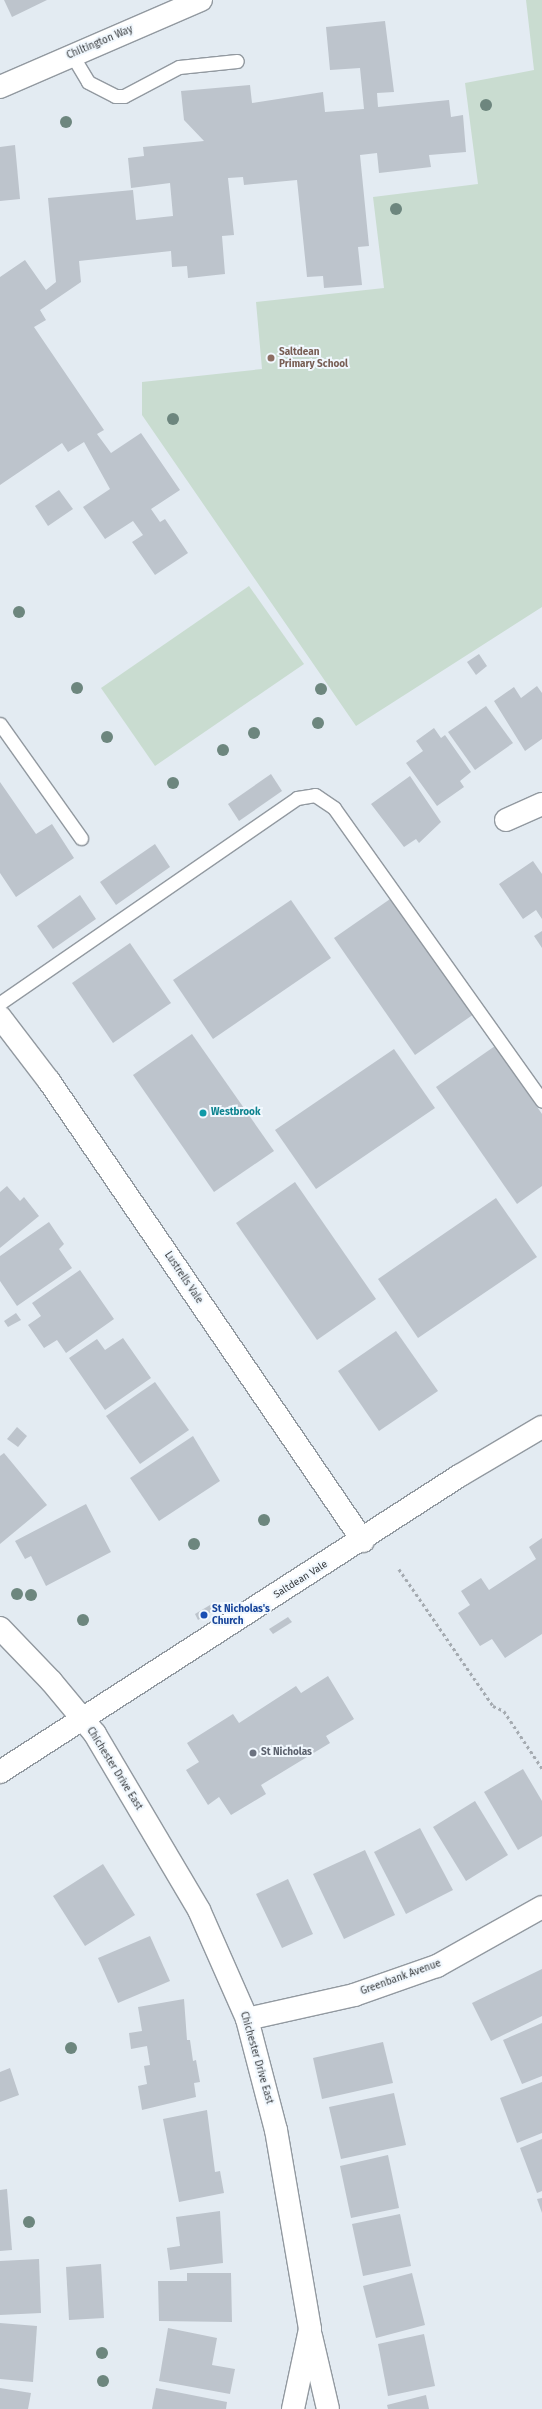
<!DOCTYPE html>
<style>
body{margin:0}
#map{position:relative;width:542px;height:2409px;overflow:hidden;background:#e3ebf2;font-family:"Fira Sans",sans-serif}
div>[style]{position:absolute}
.green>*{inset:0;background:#c9dcd0}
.building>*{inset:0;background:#bdc4cc}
.path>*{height:2.5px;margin-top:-1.25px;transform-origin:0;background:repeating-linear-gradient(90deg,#a5abb1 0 3px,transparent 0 6px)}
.roads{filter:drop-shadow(1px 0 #9299a0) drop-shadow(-1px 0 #9299a0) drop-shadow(0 1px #9299a0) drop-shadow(0 -1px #9299a0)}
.service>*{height:13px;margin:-6.5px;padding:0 6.5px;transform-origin:6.5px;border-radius:6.5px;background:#fff}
.minor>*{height:22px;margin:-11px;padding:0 11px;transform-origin:11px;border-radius:11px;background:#fff}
.trees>*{width:12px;height:12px;margin:-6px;border-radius:50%;background:#6d867e}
.dots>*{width:11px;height:11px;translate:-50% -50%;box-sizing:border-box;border:2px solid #f1f8fe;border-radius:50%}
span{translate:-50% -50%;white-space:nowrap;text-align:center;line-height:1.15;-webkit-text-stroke:4px #f1f8fe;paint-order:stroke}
.street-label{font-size:10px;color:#35383b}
.education-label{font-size:10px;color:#785e54;font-weight:700}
.left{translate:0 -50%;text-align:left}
.culture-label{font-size:10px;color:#0d838f;font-weight:700}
.transit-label{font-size:10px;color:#164399;font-weight:700}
.worship-label{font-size:10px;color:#5b616d;font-weight:700}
</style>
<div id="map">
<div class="green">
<i style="clip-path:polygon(526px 0,542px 0,542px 607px,356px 726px,142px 415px,142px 382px,262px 369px,256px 302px,384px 288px,373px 197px,478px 184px,465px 83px,534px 70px)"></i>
<i style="clip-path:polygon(249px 586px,304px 664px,155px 766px,101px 688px)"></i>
</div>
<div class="building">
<i style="clip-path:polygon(4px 0,47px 0,12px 17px)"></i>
<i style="clip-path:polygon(385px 21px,394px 92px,377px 93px,378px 107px,449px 100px,451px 117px,463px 115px,466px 152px,429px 155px,431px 167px,379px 173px,377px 153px,360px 155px,369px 246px,358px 247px,362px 285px,324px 288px,323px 276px,307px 277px,297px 180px,244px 185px,243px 177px,228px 178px,234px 235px,222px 236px,225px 274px,188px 278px,187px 266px,172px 267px,171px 251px,79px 261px,81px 282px,40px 310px,46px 320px,34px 327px,104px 430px,97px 434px,111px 453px,141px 433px,180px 490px,151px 509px,160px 522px,165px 519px,188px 553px,155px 575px,132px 542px,143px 535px,133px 521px,105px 539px,83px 507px,110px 489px,84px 442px,68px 452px,62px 443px,0 485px,0 277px,25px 260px,46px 290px,56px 282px,48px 198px,133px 190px,136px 220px,173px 216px,170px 183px,131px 188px,128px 158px,144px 156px,143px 147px,204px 141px,184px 120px,181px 91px,250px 85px,252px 103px,323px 92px,325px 112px,364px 109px,360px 68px,330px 70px,326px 27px)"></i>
<i style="clip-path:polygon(15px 145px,20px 199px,0 201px,0 147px)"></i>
<i style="clip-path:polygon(59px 490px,73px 509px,48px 526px,35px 506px)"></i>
<i style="clip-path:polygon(479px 654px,487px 666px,476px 675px,467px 662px)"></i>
<i style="clip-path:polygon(537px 686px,542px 693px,542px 739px,525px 751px,494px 701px,514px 687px,521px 698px)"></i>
<i style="clip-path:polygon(486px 706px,513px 743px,475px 770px,448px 732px)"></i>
<i style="clip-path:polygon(434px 728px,441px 738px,445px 735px,471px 772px,460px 781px,464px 787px,437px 806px,406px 763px,423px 751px,416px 741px)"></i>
<i style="clip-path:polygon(271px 774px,282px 791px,239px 821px,228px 804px)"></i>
<i style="clip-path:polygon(410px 776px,441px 822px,419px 843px,416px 839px,404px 847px,371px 804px)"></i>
<i style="clip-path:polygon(0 782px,36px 834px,52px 824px,74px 858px,16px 897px,0 873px)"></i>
<i style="clip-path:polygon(155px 844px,170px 867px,116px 905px,100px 882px)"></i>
<i style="clip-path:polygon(533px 861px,542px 874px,542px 919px,536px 910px,523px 919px,499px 884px)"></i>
<i style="clip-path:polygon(80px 895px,96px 919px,53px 949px,37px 926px)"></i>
<i style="clip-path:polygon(393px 897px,474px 1014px,415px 1055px,334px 938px)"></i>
<i style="clip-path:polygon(291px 900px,331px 958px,213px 1039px,173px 980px)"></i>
<i style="clip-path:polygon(542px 931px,542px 948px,534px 936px)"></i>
<i style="clip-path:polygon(130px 943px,171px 1003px,113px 1043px,72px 983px)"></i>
<i style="clip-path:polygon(192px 1034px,274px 1151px,214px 1192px,133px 1075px)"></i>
<i style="clip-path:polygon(495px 1046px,542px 1114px,542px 1186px,517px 1204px,436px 1087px)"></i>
<i style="clip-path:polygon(394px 1049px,435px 1108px,316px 1189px,275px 1130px)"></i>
<i style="clip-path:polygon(295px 1182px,376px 1299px,317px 1340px,236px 1223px)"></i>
<i style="clip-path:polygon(7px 1186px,20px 1201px,24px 1197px,39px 1216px,0 1248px,0 1192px)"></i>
<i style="clip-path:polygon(496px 1198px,537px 1257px,418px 1338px,378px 1279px)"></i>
<i style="clip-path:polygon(49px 1222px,64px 1244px,59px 1249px,72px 1268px,17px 1306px,0 1281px,0 1256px)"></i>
<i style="clip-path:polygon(80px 1270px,114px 1319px,66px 1353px,57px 1340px,44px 1348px,28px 1325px,41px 1316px,32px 1303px)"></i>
<i style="clip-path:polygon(16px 1313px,21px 1320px,8px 1327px,4px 1321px)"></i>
<i style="clip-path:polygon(396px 1331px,438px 1391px,379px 1431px,338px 1371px)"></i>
<i style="clip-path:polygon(123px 1338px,151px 1378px,105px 1410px,69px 1358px,97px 1339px,105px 1350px)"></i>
<i style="clip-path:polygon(155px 1382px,189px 1430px,140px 1464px,106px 1416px)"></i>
<i style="clip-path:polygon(17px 1427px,27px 1436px,18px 1447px,7px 1439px)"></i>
<i style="clip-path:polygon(193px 1436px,220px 1481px,159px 1521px,130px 1478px)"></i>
<i style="clip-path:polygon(4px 1453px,47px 1505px,0 1544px,0 1456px)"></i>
<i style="clip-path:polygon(86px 1504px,111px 1552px,46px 1586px,31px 1556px,25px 1559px,15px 1541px)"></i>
<i style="clip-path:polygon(542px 1538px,542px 1634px,505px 1658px,492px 1639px,480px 1646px,458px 1613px,470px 1605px,461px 1591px,481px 1578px,489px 1590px,536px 1559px,529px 1547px)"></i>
<i style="clip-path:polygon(215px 1602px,219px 1607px,198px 1620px,195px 1614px)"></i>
<i style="clip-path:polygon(288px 1617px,292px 1622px,273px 1634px,269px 1629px)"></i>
<i style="clip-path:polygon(328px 1676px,354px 1719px,326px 1736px,330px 1743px,261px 1785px,266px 1794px,231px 1815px,219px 1797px,208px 1805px,186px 1770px,199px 1762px,187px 1743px,233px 1714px,239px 1723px,296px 1686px,301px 1693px)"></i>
<i style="clip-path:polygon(523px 1769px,542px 1801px,542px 1836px,518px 1850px,484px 1792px)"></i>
<i style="clip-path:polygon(475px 1801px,508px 1855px,466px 1881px,433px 1827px)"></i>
<i style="clip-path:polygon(420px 1828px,453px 1890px,406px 1914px,374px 1852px)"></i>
<i style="clip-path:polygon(365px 1850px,395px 1915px,344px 1939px,313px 1874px)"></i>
<i style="clip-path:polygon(103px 1864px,135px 1915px,85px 1946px,53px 1896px)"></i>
<i style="clip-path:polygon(288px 1879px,313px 1934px,282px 1948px,256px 1894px)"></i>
<i style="clip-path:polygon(150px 1936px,170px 1981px,118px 2003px,98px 1958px)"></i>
<i style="clip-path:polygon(542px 1969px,542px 2016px,491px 2041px,472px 2003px)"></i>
<i style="clip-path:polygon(184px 1999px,187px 2040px,190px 2040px,193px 2061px,196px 2060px,200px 2082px,194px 2083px,196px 2097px,142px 2110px,138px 2086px,147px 2084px,144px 2066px,150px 2065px,147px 2046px,131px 2049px,129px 2033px,142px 2031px,138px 2007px)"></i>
<i style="clip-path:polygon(542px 2023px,542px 2076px,522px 2084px,503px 2040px)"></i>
<i style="clip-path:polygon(383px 2042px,393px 2083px,322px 2099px,313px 2058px)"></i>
<i style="clip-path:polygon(10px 2068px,19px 2095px,0 2102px,0 2072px)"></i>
<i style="clip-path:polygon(542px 2082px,542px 2133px,517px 2143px,500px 2098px)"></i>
<i style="clip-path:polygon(394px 2093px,406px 2145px,341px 2159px,329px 2107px)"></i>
<i style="clip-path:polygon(207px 2110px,215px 2172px,220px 2171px,224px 2193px,179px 2202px,163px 2119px)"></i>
<i style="clip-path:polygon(542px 2139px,542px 2191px,537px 2193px,520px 2148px)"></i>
<i style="clip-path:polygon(388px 2155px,399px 2208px,351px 2218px,340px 2166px)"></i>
<i style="clip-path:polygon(7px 2189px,12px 2250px,0 2251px,0 2190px)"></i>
<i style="clip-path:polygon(542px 2198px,542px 2213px,537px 2199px)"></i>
<i style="clip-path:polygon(220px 2211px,223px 2263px,170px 2270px,167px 2248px,180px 2246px,176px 2217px)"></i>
<i style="clip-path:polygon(400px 2214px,411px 2266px,363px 2276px,352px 2224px)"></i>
<i style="clip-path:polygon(39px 2259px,41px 2313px,0 2315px,0 2261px)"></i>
<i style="clip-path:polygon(101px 2264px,104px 2318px,69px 2320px,66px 2267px)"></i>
<i style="clip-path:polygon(187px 2273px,231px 2273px,232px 2322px,159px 2321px,158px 2281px,187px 2281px)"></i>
<i style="clip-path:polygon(412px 2273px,425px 2325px,376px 2338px,363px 2286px)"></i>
<i style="clip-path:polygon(0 2323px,37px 2326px,33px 2382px,0 2379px)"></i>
<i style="clip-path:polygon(168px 2328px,217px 2338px,212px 2365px,235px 2369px,230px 2394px,159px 2381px)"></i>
<i style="clip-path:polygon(424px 2334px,435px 2386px,388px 2396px,378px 2344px)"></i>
<i style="clip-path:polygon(0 2388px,31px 2393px,28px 2409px,0 2409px)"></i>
<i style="clip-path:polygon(156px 2388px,227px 2402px,226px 2409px,152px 2409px)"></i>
<i style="clip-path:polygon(426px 2395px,429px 2409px,388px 2409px,387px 2405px)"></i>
</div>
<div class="path">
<i style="left:399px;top:1569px;width:166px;rotate:55.5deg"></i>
<i style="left:493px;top:1706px;width:12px;rotate:24deg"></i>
<i style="left:504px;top:1711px;width:69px;rotate:56.3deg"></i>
</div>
<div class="roads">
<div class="service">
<i style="left:72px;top:55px;width:31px;rotate:59deg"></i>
<i style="left:88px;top:82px;width:30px;rotate:27deg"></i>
<i style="left:115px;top:96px;width:9px"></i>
<i style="left:124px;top:96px;width:62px;rotate:-27.8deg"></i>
<i style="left:179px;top:67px;width:58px;rotate:-5.9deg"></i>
<i style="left:0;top:724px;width:140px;rotate:54.6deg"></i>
<i style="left:0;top:1003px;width:361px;rotate:-34.6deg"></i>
<i style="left:297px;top:798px;width:18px;rotate:-9deg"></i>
<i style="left:315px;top:795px;width:23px;rotate:34deg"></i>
<i style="left:334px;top:808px;width:359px;rotate:54.6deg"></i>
</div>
<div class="minor">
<i style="left:0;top:87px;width:219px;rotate:-23.4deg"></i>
<i style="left:506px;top:820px;width:39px;rotate:-24deg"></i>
<i style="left:0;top:1017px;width:81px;rotate:52.6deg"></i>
<i style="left:49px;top:1081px;width:557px;rotate:55.68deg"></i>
<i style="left:0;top:1628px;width:74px;rotate:46.1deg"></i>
<i style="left:51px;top:1681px;width:69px;rotate:50.3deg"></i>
<i style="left:95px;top:1734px;width:204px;rotate:59.4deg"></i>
<i style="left:199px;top:1910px;width:119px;rotate:66.2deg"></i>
<i style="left:247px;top:2019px;width:115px;rotate:75.4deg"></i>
<i style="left:276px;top:2130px;width:202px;rotate:80.3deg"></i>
<i style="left:310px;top:2329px;width:82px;rotate:102deg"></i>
<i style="left:0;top:1772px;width:546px;rotate:-32.82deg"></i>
<i style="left:459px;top:1476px;width:96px;rotate:-30.6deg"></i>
<i style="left:247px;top:2019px;width:110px;rotate:-12.6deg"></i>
<i style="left:354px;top:1995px;width:88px;rotate:-19.3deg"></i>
<i style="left:437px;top:1966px;width:120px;rotate:-29.3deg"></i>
<i style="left:311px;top:2336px;width:75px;rotate:76.9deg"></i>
</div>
</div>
<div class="trees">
<i style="left:486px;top:105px"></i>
<i style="left:66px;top:122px"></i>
<i style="left:396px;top:209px"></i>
<i style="left:173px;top:419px"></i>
<i style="left:19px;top:612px"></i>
<i style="left:77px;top:688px"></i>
<i style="left:321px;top:689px"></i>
<i style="left:318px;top:723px"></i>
<i style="left:254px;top:733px"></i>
<i style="left:107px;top:737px"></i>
<i style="left:223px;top:750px"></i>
<i style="left:173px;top:783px"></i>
<i style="left:264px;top:1520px"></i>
<i style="left:194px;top:1544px"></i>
<i style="left:17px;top:1594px"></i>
<i style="left:31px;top:1595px"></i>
<i style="left:83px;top:1620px"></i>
<i style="left:71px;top:2048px"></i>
<i style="left:29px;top:2222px"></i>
<i style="left:102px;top:2353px"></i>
<i style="left:103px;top:2381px"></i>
</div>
<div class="dots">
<i style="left:271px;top:358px;background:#8d6e63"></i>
<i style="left:203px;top:1113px;background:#0f9aa8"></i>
<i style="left:204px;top:1615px;background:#1a4fb4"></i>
<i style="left:253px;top:1753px;background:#6b7280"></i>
</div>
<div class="street-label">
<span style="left:100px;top:43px;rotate:-23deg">Chiltington Way</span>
<span style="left:183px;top:1278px;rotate:56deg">Lustrells Vale</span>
<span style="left:301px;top:1580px;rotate:-32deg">Saltdean Vale</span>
<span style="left:114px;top:1769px;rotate:58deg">Chichester Drive East</span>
<span style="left:401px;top:1978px;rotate:-20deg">Greenbank Avenue</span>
<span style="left:256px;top:2058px;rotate:74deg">Chichester Drive East</span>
</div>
<div class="education-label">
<span class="left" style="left:279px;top:358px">Saltdean<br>Primary School</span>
</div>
<div class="culture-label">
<span class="left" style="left:211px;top:1113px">Westbrook</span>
</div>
<div class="transit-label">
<span class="left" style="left:212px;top:1615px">St Nicholas's<br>Church</span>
</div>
<div class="worship-label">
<span class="left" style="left:261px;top:1753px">St Nicholas</span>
</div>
</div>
